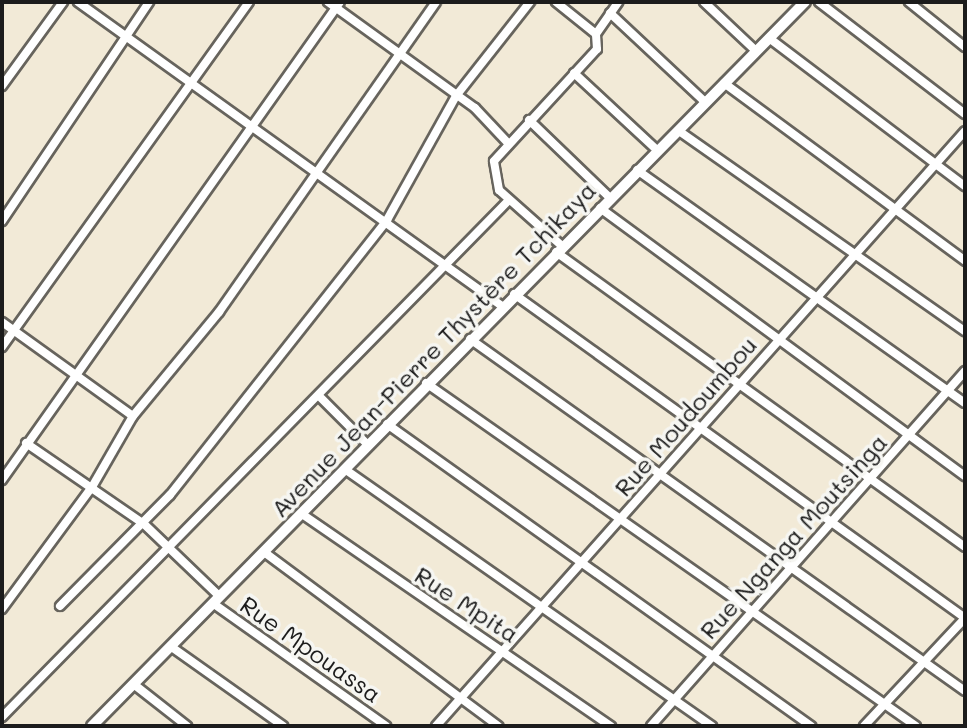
<!DOCTYPE html>
<meta charset="utf-8">
<style>
body{margin:0}
#map{position:relative;width:967px;height:728px;overflow:hidden;background:#f2ead7;font-family:Mali,sans-serif}
div>[style]{position:absolute}
.roads{filter:drop-shadow(2px 0 #67645d) drop-shadow(-2px 0 #67645d) drop-shadow(0 2px #67645d) drop-shadow(0 -2px #67645d)}
.minor>*{height:8px;margin:-4px;padding:0 4px;transform-origin:4px;border-radius:4px;background:#fff}
.tertiary>*{height:10px;margin:-5px;padding:0 5px;transform-origin:5px;border-radius:5px;background:#fff}
span{translate:-50% -50%;white-space:nowrap;text-align:center;line-height:1.15;-webkit-text-stroke:7px #f6f6f2;paint-order:stroke}
.street-label{font-size:24px;color:#1c1c1c}
.frame{position:absolute;inset:0;border:4px solid #1c1c1c;pointer-events:none}
</style>
<div id="map">
<div class="roads">
<div class="minor">
<i style="left:78px;top:2px;width:522px;rotate:35.64deg"></i>
<i style="left:328px;top:2px;width:181px;rotate:35.8deg"></i>
<i style="left:475px;top:108px;width:48px;rotate:46.7deg"></i>
<i style="left:556px;top:2px;width:51px;rotate:38.7deg"></i>
<i style="left:704px;top:2px;width:71px;rotate:43.3deg"></i>
<i style="left:819px;top:2px;width:184px;rotate:37.5deg"></i>
<i style="left:909px;top:2px;width:72px;rotate:38.8deg"></i>
<i style="left:610px;top:13px;width:130px;rotate:43.1deg"></i>
<i style="left:769px;top:38px;width:246px;rotate:37.1deg"></i>
<i style="left:574px;top:73px;width:113px;rotate:42.9deg"></i>
<i style="left:724px;top:83px;width:300px;rotate:36.4deg"></i>
<i style="left:2px;top:86px;width:104px;rotate:-54deg"></i>
<i style="left:529px;top:120px;width:112px;rotate:43.9deg"></i>
<i style="left:679px;top:131px;width:349px;rotate:35deg"></i>
<i style="left:637px;top:170px;width:402px;rotate:35.4deg"></i>
<i style="left:600px;top:208px;width:453px;rotate:36.3deg"></i>
<i style="left:2px;top:221px;width:264px;rotate:-56.1deg"></i>
<i style="left:562px;top:246px;width:84px;rotate:-138.4deg"></i>
<i style="left:499px;top:190px;width:29px;rotate:-100deg"></i>
<i style="left:494px;top:161px;width:152px;rotate:-47.4deg"></i>
<i style="left:597px;top:49px;width:15px;rotate:-94deg"></i>
<i style="left:596px;top:34px;width:39px;rotate:-55deg"></i>
<i style="left:556px;top:252px;width:504px;rotate:35.8deg"></i>
<i style="left:514px;top:294px;width:555px;rotate:35.69deg"></i>
<i style="left:2px;top:322px;width:161px;rotate:35.7deg"></i>
<i style="left:470px;top:339px;width:607px;rotate:35.42deg"></i>
<i style="left:2px;top:347px;width:424px;rotate:-54.4deg"></i>
<i style="left:426px;top:383px;width:598px;rotate:34.99deg"></i>
<i style="left:321px;top:398px;width:66px;rotate:45deg"></i>
<i style="left:387px;top:424px;width:521px;rotate:35.46deg"></i>
<i style="left:26px;top:443px;width:143px;rotate:34.5deg"></i>
<i style="left:144px;top:524px;width:105px;rotate:43.8deg"></i>
<i style="left:346px;top:470px;width:447px;rotate:35deg"></i>
<i style="left:2px;top:480px;width:585px;rotate:-54.74deg"></i>
<i style="left:302px;top:514px;width:375px;rotate:34.5deg"></i>
<i style="left:264px;top:552px;width:292px;rotate:36.6deg"></i>
<i style="left:214px;top:604px;width:211px;rotate:35.3deg"></i>
<i style="left:60px;top:606px;width:156px;rotate:-45.3deg"></i>
<i style="left:170px;top:495px;width:350px;rotate:-51.7deg"></i>
<i style="left:387px;top:220px;width:142px;rotate:-60.9deg"></i>
<i style="left:456px;top:96px;width:120px;rotate:-51.8deg"></i>
<i style="left:2px;top:609px;width:152px;rotate:-53.6deg"></i>
<i style="left:92px;top:487px;width:82px;rotate:-60deg"></i>
<i style="left:133px;top:416px;width:135px;rotate:-50.4deg"></i>
<i style="left:219px;top:312px;width:378px;rotate:-55deg"></i>
<i style="left:173px;top:648px;width:135px;rotate:35.3deg"></i>
<i style="left:136px;top:686px;width:65px;rotate:38.1deg"></i>
<i style="left:2px;top:717px;width:723px;rotate:-45.56deg"></i>
<i style="left:436px;top:726px;width:796px;rotate:-48.36deg"></i>
<i style="left:651px;top:726px;width:474px;rotate:-48.5deg"></i>
<i style="left:864px;top:726px;width:148px;rotate:-46.9deg"></i>
</div>
<div class="tertiary">
<i style="left:92px;top:726px;width:1016px;rotate:-45.44deg"></i>
</div>
</div>
<div class="street-label">
<span style="left:433px;top:349px;rotate:-46deg">Avenue Jean-Pierre Thystère Tchikaya</span>
<span style="left:685px;top:416px;rotate:-49deg">Rue Moudoumbou</span>
<span style="left:793px;top:536px;rotate:-48deg">Rue Nganga Moutsinga</span>
<span style="left:467px;top:604px;rotate:33deg">Rue Mpita</span>
<span style="left:311px;top:649px;rotate:35deg">Rue Mpouassa</span>
</div>
<div class="frame"></div>
</div>
